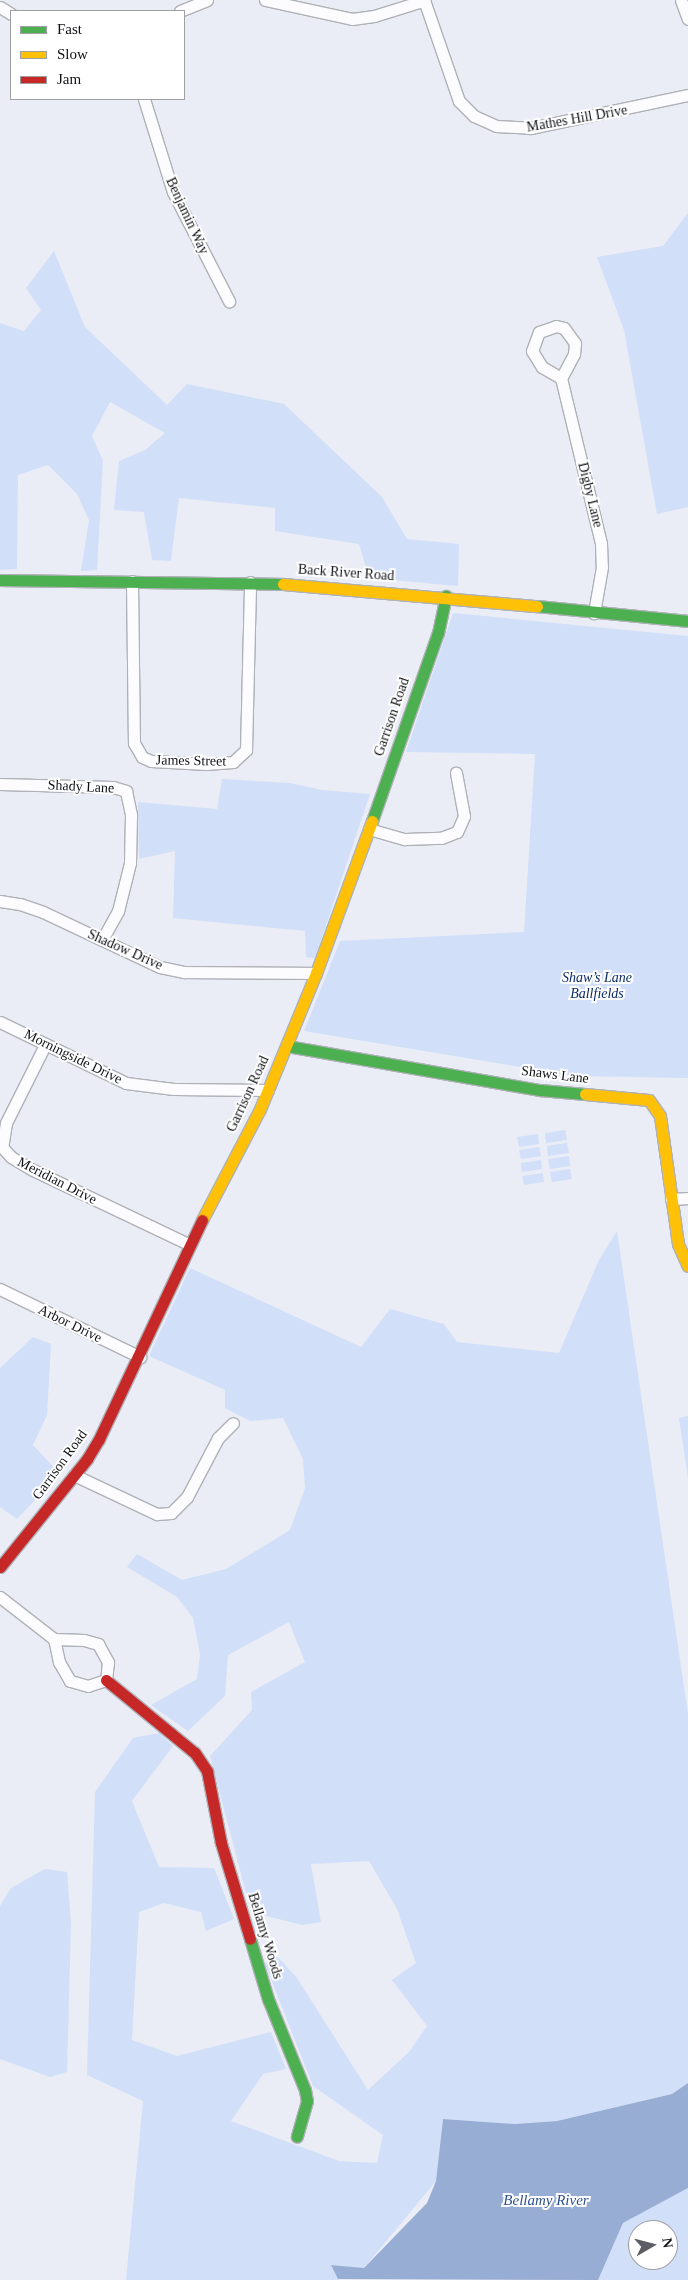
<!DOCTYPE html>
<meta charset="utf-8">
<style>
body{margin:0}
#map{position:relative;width:688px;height:2280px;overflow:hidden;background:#eaedf5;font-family:"Times New Roman",serif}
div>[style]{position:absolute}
.green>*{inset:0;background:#d1dff9}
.water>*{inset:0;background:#98add3}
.roads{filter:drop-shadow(1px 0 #afb1b7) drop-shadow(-1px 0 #afb1b7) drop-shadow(0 1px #afb1b7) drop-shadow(0 -1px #afb1b7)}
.street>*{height:11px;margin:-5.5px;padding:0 5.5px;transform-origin:5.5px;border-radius:5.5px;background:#fcfcfe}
.fast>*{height:11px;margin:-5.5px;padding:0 5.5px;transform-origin:5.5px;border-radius:5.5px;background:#4caf50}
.slow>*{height:11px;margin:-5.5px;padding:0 5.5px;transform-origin:5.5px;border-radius:5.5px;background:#ffc107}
.jam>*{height:11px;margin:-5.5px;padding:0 5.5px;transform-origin:5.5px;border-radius:5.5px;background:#c62828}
span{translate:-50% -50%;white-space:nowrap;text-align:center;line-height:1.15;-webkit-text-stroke:4px #fff;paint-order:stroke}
.street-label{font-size:14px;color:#0f1115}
.park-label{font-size:14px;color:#0a2b67;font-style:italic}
.water-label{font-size:15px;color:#2e5190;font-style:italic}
.legend{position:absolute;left:10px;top:10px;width:175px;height:90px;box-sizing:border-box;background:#fff;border:1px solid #9fa0a1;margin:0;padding:6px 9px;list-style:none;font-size:15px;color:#0f1115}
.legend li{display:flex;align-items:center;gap:10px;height:25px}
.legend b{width:25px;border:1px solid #9fa0a1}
.north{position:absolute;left:628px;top:2220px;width:50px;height:50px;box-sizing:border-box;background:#fff;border:1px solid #9fa0a1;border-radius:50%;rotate:82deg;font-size:14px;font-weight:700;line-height:20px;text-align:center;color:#0f1115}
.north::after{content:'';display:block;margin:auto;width:18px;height:22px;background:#5c5e63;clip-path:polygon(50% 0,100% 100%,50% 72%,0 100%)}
</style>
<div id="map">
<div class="green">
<i style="clip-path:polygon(688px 213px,688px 507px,657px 514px,624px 330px,597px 257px,663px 246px)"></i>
<i style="clip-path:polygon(54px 251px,85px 327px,167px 405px,187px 384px,284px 404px,382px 497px,407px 539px,459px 544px,458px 586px,369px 578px,359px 544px,275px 531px,275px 508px,179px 498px,171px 561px,152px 560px,144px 512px,114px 510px,119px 461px,145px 450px,165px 433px,110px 402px,92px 436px,103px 461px,97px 570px,81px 571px,89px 520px,77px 494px,48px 465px,18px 475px,17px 569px,0 570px,0 323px,24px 331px,41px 310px,26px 288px)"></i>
<i style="clip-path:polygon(453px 613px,688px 636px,688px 1078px,574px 1076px,304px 1031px,340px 941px,524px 932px,535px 754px,406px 752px)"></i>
<i style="clip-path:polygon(222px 779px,290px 783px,322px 790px,370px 794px,315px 958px,306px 957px,305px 931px,173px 918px,175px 851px,139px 859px,138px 802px,217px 809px)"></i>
<i style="clip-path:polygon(565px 1130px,567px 1140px,546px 1143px,545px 1133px)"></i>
<i style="clip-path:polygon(538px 1134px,539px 1144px,519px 1147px,517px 1137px)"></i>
<i style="clip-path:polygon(567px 1143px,569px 1153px,548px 1156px,547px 1146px)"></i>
<i style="clip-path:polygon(539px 1147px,541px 1156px,521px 1159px,519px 1150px)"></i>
<i style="clip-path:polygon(569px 1156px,570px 1166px,550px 1169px,548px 1159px)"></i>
<i style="clip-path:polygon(541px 1160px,542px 1169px,522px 1172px,521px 1163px)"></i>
<i style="clip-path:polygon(570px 1169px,572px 1179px,552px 1182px,550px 1172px)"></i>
<i style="clip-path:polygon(543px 1173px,544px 1182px,524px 1185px,522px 1176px)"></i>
<i style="clip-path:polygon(617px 1231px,688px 1714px,688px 2083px,672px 2094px,557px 2121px,515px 2124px,443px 2119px,436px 2181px,364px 2268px,332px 2265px,339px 2280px,126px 2280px,143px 2101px,87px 2075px,95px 1792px,133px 1738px,159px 1733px,173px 1746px,132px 1801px,159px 1867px,214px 1868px,234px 1919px,206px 1931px,201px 1912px,164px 1903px,139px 1912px,132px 2040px,177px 2056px,271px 2032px,286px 2069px,263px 2074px,231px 2121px,339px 2161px,377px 2163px,383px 2135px,313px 2086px,265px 1964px,278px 1957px,297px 1978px,368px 2090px,409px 2052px,427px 2026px,392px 1980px,416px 1963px,397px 1909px,369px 1861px,311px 1864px,321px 1922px,302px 1925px,251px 1912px,210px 1756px,252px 1710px,251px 1692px,305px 1662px,289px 1622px,228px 1655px,225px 1696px,188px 1731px,151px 1705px,197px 1679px,200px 1654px,193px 1618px,177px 1597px,127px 1567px,137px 1554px,182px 1580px,226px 1569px,290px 1530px,305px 1488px,303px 1459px,283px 1418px,250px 1421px,225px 1408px,225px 1390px,149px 1356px,190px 1268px,361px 1347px,390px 1309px,444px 1324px,457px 1342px,559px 1353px,599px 1260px)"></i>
<i style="clip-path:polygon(33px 1337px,51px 1344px,47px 1415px,33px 1445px,60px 1474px,17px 1519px,0 1507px,0 1368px)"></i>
<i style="clip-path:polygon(688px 1416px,688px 1478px,679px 1418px)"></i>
<i style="clip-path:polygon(45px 1869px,67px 1872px,71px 1923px,67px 2072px,50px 2077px,0 2059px,0 1906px,11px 1888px)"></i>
<i style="clip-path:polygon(evenodd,688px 2188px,688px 2280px,598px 2280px,623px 2223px,688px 2188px,638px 2230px,668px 2230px,668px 2260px,638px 2260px,638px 2230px)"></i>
</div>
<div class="water">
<i style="clip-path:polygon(688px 2083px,688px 2188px,623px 2223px,598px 2280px,338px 2279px,331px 2265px,364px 2268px,427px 2203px,436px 2181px,443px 2119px,515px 2124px,557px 2121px,672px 2094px)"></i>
</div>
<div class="roads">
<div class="street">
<i style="left:265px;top:0;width:89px;rotate:12.3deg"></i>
<i style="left:352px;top:19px;width:22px;rotate:-8deg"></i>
<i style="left:374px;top:16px;width:53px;rotate:-17.4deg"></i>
<i style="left:424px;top:0;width:107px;rotate:70.9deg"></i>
<i style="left:459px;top:101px;width:21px;rotate:45deg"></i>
<i style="left:474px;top:116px;width:24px;rotate:24deg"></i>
<i style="left:496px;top:126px;width:35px;rotate:3deg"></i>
<i style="left:531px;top:128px;width:160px;rotate:-11.9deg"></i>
<i style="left:681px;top:0;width:20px;rotate:70deg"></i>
<i style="left:0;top:7px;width:13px;rotate:32deg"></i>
<i style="left:180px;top:11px;width:29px;rotate:-22deg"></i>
<i style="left:144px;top:99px;width:97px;rotate:72.7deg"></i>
<i style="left:173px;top:192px;width:123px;rotate:62.8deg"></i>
<i style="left:556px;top:326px;width:8px;rotate:14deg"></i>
<i style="left:564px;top:328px;width:19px;rotate:54deg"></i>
<i style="left:575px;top:343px;width:11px;rotate:95deg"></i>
<i style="left:574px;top:354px;width:27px;rotate:118deg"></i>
<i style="left:561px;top:378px;width:22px;rotate:-150deg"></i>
<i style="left:542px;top:367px;width:19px;rotate:-122deg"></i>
<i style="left:532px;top:351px;width:20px;rotate:-70deg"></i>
<i style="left:539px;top:332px;width:18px;rotate:-19deg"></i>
<i style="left:561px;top:378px;width:170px;rotate:76.4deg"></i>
<i style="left:601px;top:543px;width:24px;rotate:88deg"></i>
<i style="left:602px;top:567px;width:47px;rotate:99.9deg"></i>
<i style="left:132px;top:581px;width:162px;rotate:89.3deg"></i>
<i style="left:134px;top:743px;width:16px;rotate:60deg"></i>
<i style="left:142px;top:757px;width:10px;rotate:24deg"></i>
<i style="left:151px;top:761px;width:55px;rotate:3.1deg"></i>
<i style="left:206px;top:764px;width:27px;rotate:-4deg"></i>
<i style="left:233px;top:762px;width:18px;rotate:-43deg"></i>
<i style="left:246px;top:750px;width:168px;rotate:-88.6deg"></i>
<i style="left:0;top:784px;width:113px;rotate:1.5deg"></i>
<i style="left:113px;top:787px;width:14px;rotate:17deg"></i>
<i style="left:126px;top:791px;width:25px;rotate:78deg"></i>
<i style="left:131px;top:815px;width:48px;rotate:91.2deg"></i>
<i style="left:130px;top:863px;width:49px;rotate:104deg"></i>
<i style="left:118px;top:911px;width:33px;rotate:119deg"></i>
<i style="left:369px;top:829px;width:37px;rotate:16deg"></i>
<i style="left:405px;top:839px;width:36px;rotate:-2deg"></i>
<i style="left:441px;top:838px;width:17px;rotate:-21deg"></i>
<i style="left:457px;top:832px;width:17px;rotate:-66deg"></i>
<i style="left:464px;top:816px;width:44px;rotate:-100.5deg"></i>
<i style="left:0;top:901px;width:20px;rotate:9deg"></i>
<i style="left:20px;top:904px;width:24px;rotate:19deg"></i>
<i style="left:43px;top:912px;width:129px;rotate:25.2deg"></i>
<i style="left:160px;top:967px;width:25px;rotate:12deg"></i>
<i style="left:184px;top:972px;width:132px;rotate:0.4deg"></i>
<i style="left:0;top:1022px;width:140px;rotate:25.8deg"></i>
<i style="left:126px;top:1083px;width:48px;rotate:7.1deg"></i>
<i style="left:174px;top:1089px;width:94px;rotate:0.6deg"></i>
<i style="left:45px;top:1045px;width:87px;rotate:116.6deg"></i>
<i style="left:6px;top:1123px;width:24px;rotate:99deg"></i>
<i style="left:2px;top:1147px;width:13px;rotate:48deg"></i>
<i style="left:11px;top:1157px;width:26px;rotate:31deg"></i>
<i style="left:33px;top:1170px;width:174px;rotate:25.5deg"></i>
<i style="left:671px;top:1199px;width:17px;rotate:-3deg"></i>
<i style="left:0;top:1289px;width:156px;rotate:25.9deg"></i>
<i style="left:74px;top:1475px;width:92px;rotate:25.2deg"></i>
<i style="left:157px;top:1514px;width:14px;rotate:-4deg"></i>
<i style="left:171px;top:1513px;width:23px;rotate:-45deg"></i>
<i style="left:187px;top:1497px;width:67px;rotate:-62.3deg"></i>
<i style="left:218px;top:1438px;width:21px;rotate:-45deg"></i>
<i style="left:0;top:1597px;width:68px;rotate:37.9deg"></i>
<i style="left:54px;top:1639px;width:30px;rotate:2deg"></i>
<i style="left:84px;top:1640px;width:15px;rotate:16deg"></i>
<i style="left:98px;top:1644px;width:21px;rotate:61deg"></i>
<i style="left:108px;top:1662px;width:18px;rotate:96deg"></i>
<i style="left:106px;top:1680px;width:19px;rotate:162deg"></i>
<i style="left:88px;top:1686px;width:19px;rotate:-164deg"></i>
<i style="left:70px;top:1681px;width:22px;rotate:-120deg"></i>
<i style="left:59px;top:1662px;width:24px;rotate:-102deg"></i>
</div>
<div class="fast">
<i style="left:0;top:580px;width:283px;rotate:0.8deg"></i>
<i style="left:537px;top:606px;width:152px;rotate:5.7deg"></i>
<i style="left:372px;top:821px;width:199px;rotate:-70.7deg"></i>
<i style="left:438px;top:633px;width:38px;rotate:-78deg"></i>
<i style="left:287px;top:1046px;width:257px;rotate:9.9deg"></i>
<i style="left:540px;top:1090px;width:45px;rotate:5.1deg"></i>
<i style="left:250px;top:1939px;width:63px;rotate:73.3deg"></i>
<i style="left:268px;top:1999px;width:98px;rotate:67.9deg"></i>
<i style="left:305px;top:2090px;width:11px;rotate:80deg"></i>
<i style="left:307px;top:2101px;width:37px;rotate:106deg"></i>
</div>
<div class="slow">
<i style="left:283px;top:584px;width:255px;rotate:5deg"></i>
<i style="left:585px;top:1094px;width:64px;rotate:5.4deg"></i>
<i style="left:649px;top:1100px;width:19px;rotate:55deg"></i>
<i style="left:660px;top:1116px;width:129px;rotate:82deg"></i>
<i style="left:678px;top:1244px;width:24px;rotate:66deg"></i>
<i style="left:202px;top:1220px;width:125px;rotate:-62.4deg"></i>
<i style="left:260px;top:1109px;width:147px;rotate:-67.6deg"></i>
<i style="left:316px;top:973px;width:162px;rotate:-69.8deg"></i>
</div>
<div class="jam">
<i style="left:0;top:1567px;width:139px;rotate:-51.1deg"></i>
<i style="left:87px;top:1459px;width:23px;rotate:-59deg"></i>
<i style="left:99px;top:1439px;width:242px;rotate:-64.8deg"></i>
<i style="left:106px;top:1680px;width:115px;rotate:39.4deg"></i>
<i style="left:195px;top:1753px;width:22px;rotate:56deg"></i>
<i style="left:207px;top:1771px;width:73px;rotate:79deg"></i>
<i style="left:221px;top:1843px;width:100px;rotate:73.2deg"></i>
</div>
</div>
<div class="street-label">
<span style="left:577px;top:119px;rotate:-10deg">Mathes Hill Drive</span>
<span style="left:187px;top:216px;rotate:65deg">Benjamin Way</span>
<span style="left:590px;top:495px;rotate:76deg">Digby Lane</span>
<span style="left:346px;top:573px;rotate:4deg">Back River Road</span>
<span style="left:392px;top:717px;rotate:-71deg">Garrison Road</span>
<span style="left:191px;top:761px;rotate:1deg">James Street</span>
<span style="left:81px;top:787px;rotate:3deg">Shady Lane</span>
<span style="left:125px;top:950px;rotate:24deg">Shadow Drive</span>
<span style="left:73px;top:1057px;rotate:26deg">Morningside Drive</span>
<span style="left:555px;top:1075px;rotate:7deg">Shaws Lane</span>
<span style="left:248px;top:1094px;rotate:-65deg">Garrison Road</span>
<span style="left:57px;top:1181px;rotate:27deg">Meridian Drive</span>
<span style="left:70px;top:1324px;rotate:26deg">Arbor Drive</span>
<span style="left:60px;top:1465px;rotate:-54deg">Garrison Road</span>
<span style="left:265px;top:1936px;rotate:73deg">Bellamy Woods</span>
</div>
<div class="park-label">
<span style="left:597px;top:986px">Shaw’s Lane<br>Ballfields</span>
</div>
<div class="water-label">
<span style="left:546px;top:2201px">Bellamy River</span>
</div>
<ul class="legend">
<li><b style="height:6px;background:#4caf50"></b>Fast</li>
<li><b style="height:6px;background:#ffc107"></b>Slow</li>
<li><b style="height:6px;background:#c62828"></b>Jam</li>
</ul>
<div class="north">N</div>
</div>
